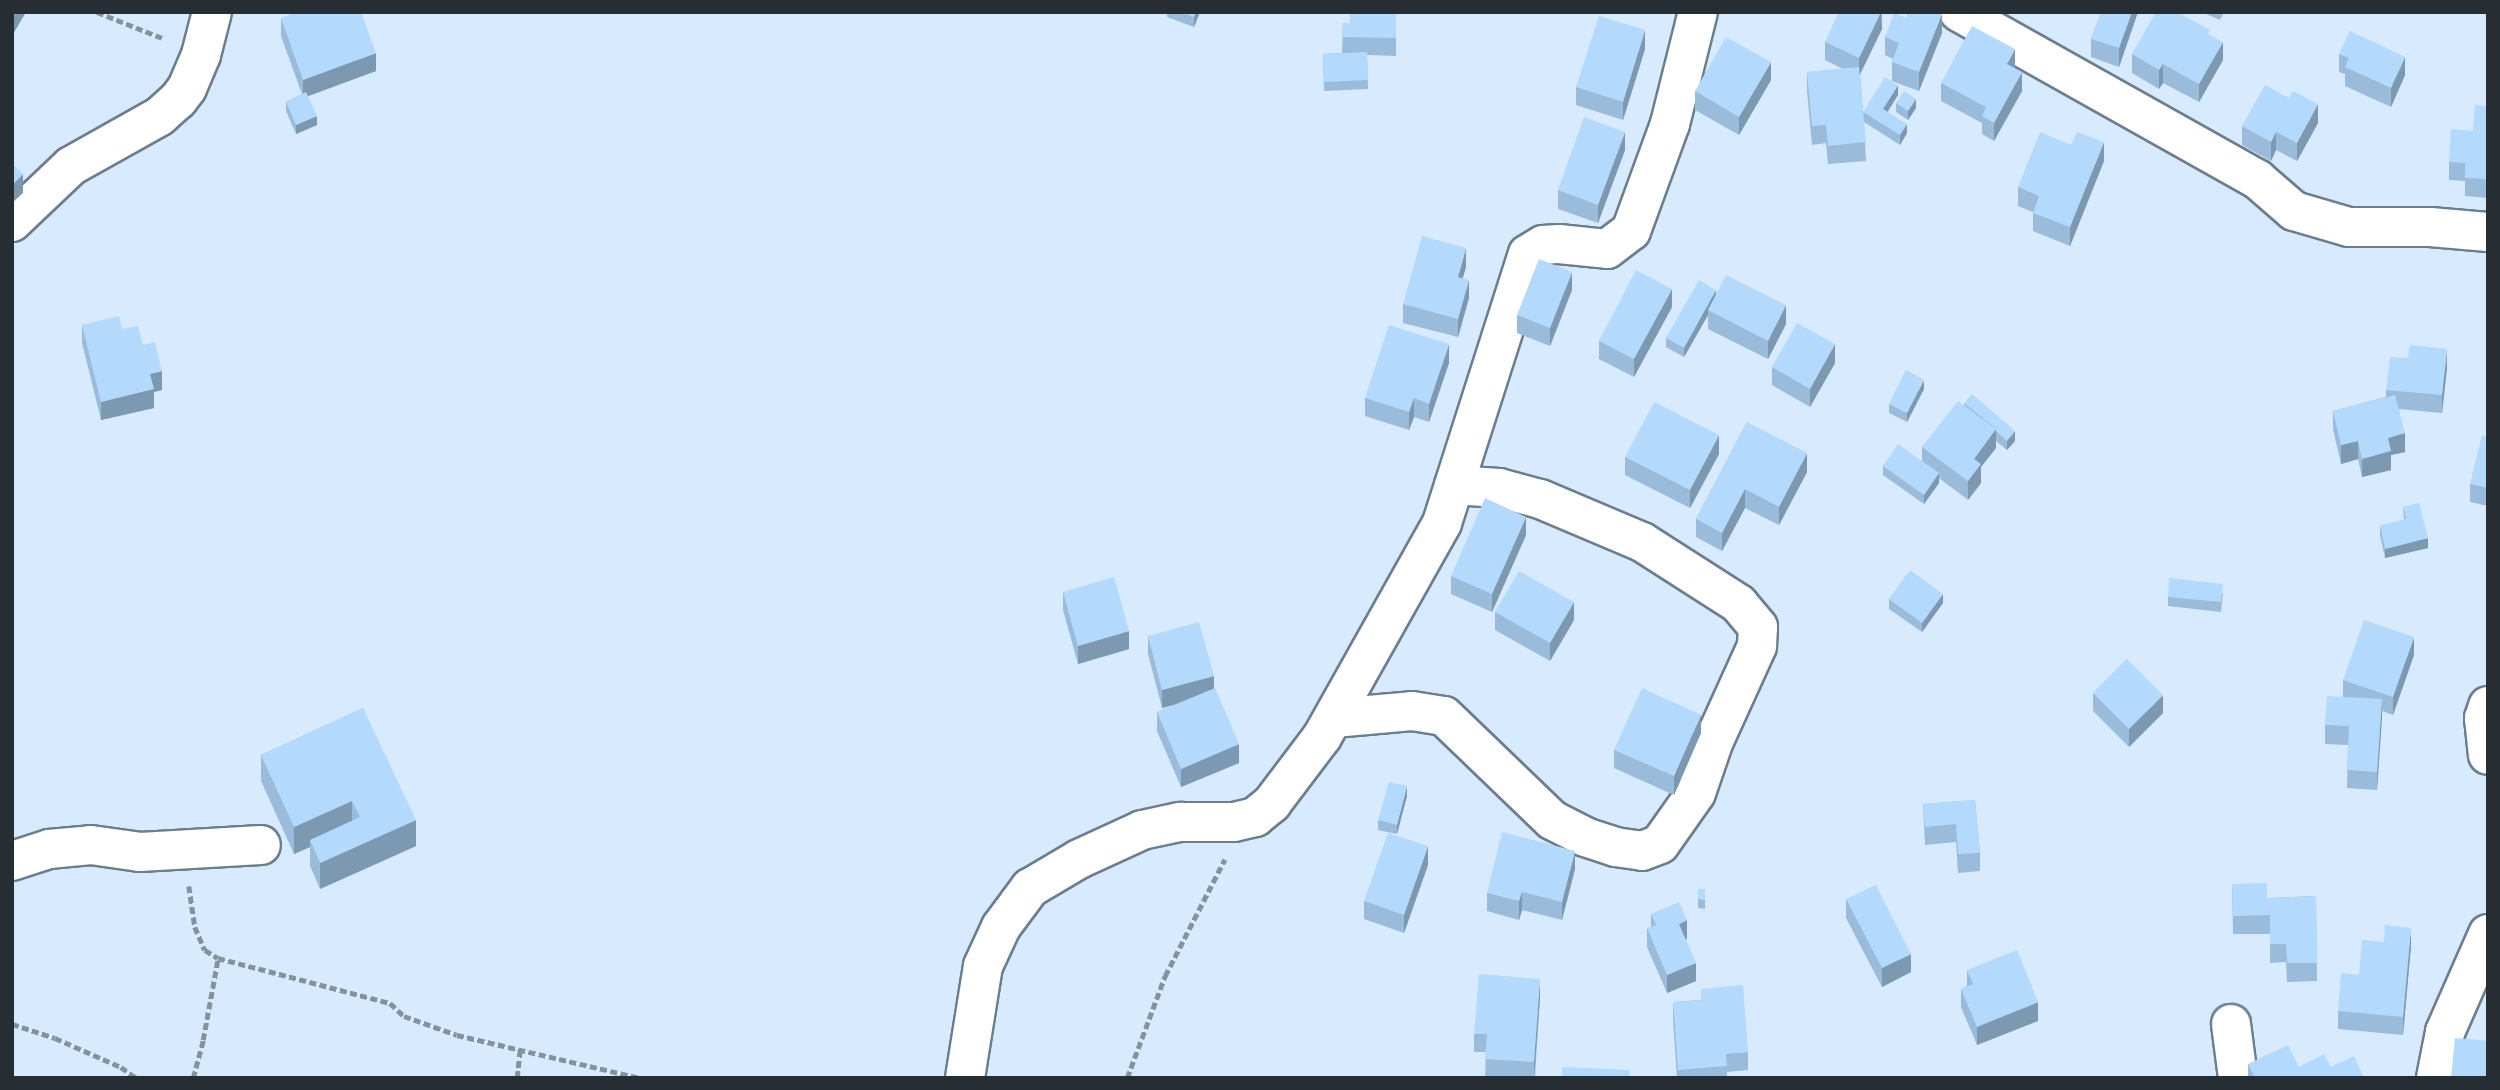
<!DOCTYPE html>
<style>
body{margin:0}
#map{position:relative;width:2500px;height:1090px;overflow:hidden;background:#d8ebfe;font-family:"Roboto Condensed",sans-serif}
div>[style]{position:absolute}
.path>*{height:4.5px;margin-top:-2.25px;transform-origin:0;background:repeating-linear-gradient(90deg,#84929f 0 7px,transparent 0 10.5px)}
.roads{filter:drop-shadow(2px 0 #6c7e8e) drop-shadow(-2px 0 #6c7e8e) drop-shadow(0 2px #6c7e8e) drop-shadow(0 -2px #6c7e8e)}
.minor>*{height:38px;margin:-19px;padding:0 19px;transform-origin:19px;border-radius:19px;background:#fff}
.wall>*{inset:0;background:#9abbda}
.shaded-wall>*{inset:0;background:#7d98b1}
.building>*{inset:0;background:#b3d9fd}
span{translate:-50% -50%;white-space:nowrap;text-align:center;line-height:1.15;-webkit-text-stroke:6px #fff;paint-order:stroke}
.frame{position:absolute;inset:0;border:14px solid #262e34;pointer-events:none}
</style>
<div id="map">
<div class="path">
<i style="left:97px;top:12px;width:73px;rotate:21.7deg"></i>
<i style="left:189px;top:886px;width:41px;rotate:81.7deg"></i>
<i style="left:195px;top:927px;width:25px;rotate:67deg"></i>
<i style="left:205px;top:950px;width:15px;rotate:32deg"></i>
<i style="left:218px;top:958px;width:178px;rotate:14.7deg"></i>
<i style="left:390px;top:1003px;width:19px;rotate:43deg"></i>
<i style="left:404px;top:1016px;width:56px;rotate:19.7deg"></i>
<i style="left:457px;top:1035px;width:189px;rotate:13.2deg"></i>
<i style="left:12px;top:1024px;width:45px;rotate:18deg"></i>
<i style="left:55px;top:1038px;width:72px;rotate:23.7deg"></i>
<i style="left:121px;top:1067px;width:19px;rotate:36deg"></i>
<i style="left:193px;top:1078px;width:39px;rotate:-75deg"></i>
<i style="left:203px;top:1040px;width:83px;rotate:-79.6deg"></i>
<i style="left:517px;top:1078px;width:30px;rotate:-84deg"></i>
<i style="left:1127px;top:1078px;width:109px;rotate:-69.6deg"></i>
<i style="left:1165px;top:976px;width:131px;rotate:-62.9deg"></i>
</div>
<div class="roads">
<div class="minor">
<i style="left:1959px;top:12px;width:342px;rotate:29.3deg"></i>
<i style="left:2257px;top:179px;width:49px;rotate:40.9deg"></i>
<i style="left:2294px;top:211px;width:57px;rotate:16.2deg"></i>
<i style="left:2349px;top:227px;width:81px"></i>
<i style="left:2430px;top:227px;width:58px;rotate:4.9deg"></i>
<i style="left:12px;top:222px;width:81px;rotate:-43.5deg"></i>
<i style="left:71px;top:166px;width:102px;rotate:-29.3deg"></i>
<i style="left:160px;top:116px;width:24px;rotate:-42deg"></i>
<i style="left:178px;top:100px;width:15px;rotate:-53deg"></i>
<i style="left:187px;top:88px;width:36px;rotate:-67deg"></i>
<i style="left:201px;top:55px;width:44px;rotate:-75.7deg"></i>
<i style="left:2488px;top:706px;width:13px;rotate:108deg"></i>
<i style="left:2484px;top:718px;width:37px;rotate:84deg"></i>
<i style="left:1334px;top:718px;width:78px;rotate:-5.1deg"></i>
<i style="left:1412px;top:711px;width:32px;rotate:9deg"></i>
<i style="left:1444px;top:716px;width:150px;rotate:43.9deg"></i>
<i style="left:1552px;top:820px;width:37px;rotate:27deg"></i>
<i style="left:1585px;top:837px;width:32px;rotate:18deg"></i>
<i style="left:1615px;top:847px;width:27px;rotate:8deg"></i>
<i style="left:1642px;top:851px;width:19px;rotate:-21deg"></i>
<i style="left:1660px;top:844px;width:62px;rotate:-54.8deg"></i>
<i style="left:1696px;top:793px;width:53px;rotate:-71.2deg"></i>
<i style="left:1713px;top:743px;width:107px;rotate:-65.6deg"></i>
<i style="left:1757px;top:646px;width:19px;rotate:-87deg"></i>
<i style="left:1758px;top:627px;width:30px;rotate:-130deg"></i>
<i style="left:1739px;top:604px;width:115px;rotate:-147.4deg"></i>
<i style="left:1642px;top:542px;width:111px;rotate:-157.1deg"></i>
<i style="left:1540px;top:499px;width:42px;rotate:-165deg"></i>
<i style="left:1499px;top:488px;width:45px;rotate:-176.2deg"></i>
<i style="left:12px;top:861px;width:39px;rotate:-18deg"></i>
<i style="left:49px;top:849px;width:42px;rotate:-5.4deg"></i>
<i style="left:91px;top:845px;width:49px;rotate:8.1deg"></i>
<i style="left:140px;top:852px;width:121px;rotate:-3.3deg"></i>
<i style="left:2231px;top:1024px;width:54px;rotate:82.6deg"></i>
<i style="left:965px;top:1078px;width:113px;rotate:-80.9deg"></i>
<i style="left:983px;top:966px;width:43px;rotate:-65.2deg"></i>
<i style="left:1001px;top:927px;width:49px;rotate:-53.4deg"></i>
<i style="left:1030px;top:888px;width:57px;rotate:-30.6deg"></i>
<i style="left:1079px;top:859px;width:69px;rotate:-24.7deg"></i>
<i style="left:1142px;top:830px;width:40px;rotate:-12deg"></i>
<i style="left:1181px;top:822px;width:53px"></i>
<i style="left:1234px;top:822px;width:22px;rotate:-13deg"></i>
<i style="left:1255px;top:817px;width:22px;rotate:-39deg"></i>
<i style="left:1272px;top:803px;width:83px;rotate:-52.9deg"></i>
<i style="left:1322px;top:737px;width:245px;rotate:-60.7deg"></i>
<i style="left:1442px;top:523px;width:282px;rotate:-72.3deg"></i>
<i style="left:1528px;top:254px;width:17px;rotate:-31deg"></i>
<i style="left:1543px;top:245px;width:16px;rotate:-4deg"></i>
<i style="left:1559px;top:244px;width:48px;rotate:5.9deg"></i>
<i style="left:1607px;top:249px;width:30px;rotate:-37deg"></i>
<i style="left:1631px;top:231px;width:114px;rotate:-70deg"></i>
<i style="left:1670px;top:124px;width:115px;rotate:-76deg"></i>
<i style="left:2436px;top:1078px;width:47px;rotate:-78.9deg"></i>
<i style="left:2445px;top:1032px;width:107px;rotate:-66.3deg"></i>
</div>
</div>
<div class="wall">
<i style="clip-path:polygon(1167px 12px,1200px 12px,1194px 27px,1167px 17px)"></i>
<i style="clip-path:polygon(1396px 12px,1396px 56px,1367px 55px,1368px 89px,1324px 91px,1323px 54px,1342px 53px,1343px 23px,1350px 23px)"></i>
<i style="clip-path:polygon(1882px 12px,1882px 29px,1860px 75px,1863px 111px,1898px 95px,1888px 112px,1907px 133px,1900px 145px,1864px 122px,1866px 161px,1828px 164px,1826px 143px,1812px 145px,1807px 91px,1807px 72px,1843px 69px,1825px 60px,1825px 42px)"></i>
<i style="clip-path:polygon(2101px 12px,2138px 12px,2119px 67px,2091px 57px,2091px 39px)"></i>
<i style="clip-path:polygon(2202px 12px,2224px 12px,2220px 20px)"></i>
<i style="clip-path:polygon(281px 18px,376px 71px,308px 96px,317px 125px,296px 134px,286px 111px,286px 102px,302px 94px,281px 36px)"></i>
<i style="clip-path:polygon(1906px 18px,1942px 33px,1919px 91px,1892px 81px,1892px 62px,1893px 59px,1885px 55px,1885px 37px)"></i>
<i style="clip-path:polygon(2210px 35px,2223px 60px,2199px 102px,2163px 83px,2159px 89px,2132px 73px,2132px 54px)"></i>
<i style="clip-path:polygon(1645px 49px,1623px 120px,1576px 105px,1576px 87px)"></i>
<i style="clip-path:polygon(2339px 54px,2405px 75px,2391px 107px,2345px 86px,2345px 74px,2339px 72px)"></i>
<i style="clip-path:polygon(2015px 68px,2022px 91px,1994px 141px,1982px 134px,1982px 123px,1941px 101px,1941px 83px)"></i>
<i style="clip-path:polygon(1771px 80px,1739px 135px,1695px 110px,1695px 91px)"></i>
<i style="clip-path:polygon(1896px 103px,1916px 108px,1908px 120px,1896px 112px)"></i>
<i style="clip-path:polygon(2488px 106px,2488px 198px,2465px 196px,2465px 181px,2449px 180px,2449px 162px,2473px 131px)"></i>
<i style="clip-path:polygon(2318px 123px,2297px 161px,2276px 150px,2271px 161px,2242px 145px,2242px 126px)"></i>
<i style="clip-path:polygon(1625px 150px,1598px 223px,1558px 209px,1558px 190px)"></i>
<i style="clip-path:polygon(2104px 161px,2070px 246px,2033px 231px,2033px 212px,2018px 206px,2018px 187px)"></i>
<i style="clip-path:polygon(1466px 267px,1462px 278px,1469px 298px,1458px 337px,1403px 323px,1403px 304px)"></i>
<i style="clip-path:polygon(1572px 290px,1550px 346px,1517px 333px,1517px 315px)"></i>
<i style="clip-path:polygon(1716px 293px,1786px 324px,1768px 359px,1708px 329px,1708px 315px,1684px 357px,1666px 347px,1666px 338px)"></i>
<i style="clip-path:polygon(1672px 307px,1634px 377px,1599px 359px,1599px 341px)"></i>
<i style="clip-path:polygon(82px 325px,122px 329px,143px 345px,162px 390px,154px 392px,154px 408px,101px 420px,82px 343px)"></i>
<i style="clip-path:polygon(1449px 363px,1429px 422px,1414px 417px,1409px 430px,1365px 416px,1365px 398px)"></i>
<i style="clip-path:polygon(1835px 363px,1810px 407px,1772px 385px,1772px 367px)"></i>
<i style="clip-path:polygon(2447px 368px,2442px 413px,2399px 409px,2405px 452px,2391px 455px,2391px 470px,2362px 477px,2358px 459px,2341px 464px,2333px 429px,2333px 411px,2386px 397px,2386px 390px)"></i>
<i style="clip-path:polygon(1924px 389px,1907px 422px,1889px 413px,1889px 404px)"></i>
<i style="clip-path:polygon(1964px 403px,2015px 441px,2007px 450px,1996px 441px,1996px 448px,1981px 467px,1981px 483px,1968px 500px,1939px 478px,1939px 483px,1924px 504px,1883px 475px,1883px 466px,1922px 461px,1922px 447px,1964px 405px)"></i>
<i style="clip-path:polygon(1747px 422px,1807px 472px,1779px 525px,1745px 508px,1722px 551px,1696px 537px,1696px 519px)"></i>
<i style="clip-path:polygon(2488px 437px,2488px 506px,2470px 502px,2470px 484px)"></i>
<i style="clip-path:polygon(1719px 454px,1690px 508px,1625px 475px,1625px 457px)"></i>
<i style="clip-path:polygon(2403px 507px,2428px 548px,2385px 558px,2380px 535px,2380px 526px,2404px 520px)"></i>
<i style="clip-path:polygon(1526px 535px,1492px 612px,1451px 594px,1451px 576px)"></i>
<i style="clip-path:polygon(1063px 592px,1129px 649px,1078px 664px,1063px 610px)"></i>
<i style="clip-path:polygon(2223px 593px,2221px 612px,2168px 606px,2168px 597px)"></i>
<i style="clip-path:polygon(1889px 599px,1943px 603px,1922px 632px,1889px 609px)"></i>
<i style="clip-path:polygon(1495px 612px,1574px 620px,1550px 661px,1495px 630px)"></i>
<i style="clip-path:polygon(1148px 636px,1214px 689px,1239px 763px,1181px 787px,1157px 731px,1157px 712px,1174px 705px,1162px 708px,1148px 654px)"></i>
<i style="clip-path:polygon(2414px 655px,2393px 715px,2382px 711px,2377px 790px,2347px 788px,2348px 745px,2325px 744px,2325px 725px,2343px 697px,2343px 680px)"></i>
<i style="clip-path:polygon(2093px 693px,2163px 713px,2129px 747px,2093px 711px)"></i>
<i style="clip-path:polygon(363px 708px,416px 846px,320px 889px,310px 866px,310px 847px,294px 854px,261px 781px,261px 755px)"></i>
<i style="clip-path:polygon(1701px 733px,1674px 795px,1614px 768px,1614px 750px)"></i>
<i style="clip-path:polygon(1407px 796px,1397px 834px,1378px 830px,1378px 820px)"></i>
<i style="clip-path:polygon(1975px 800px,1980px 853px,1980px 871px,1958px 873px,1956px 842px,1925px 845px,1923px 804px)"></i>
<i style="clip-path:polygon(1428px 865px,1404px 933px,1364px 919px,1364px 901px)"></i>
<i style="clip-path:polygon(1575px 869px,1562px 920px,1522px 910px,1519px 920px,1487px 911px,1487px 893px)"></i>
<i style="clip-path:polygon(2232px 884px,2267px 898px,2316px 896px,2317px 981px,2287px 982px,2286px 962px,2270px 963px,2270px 934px,2233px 934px)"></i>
<i style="clip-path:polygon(1698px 889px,1705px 889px,1705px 909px,1698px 908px)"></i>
<i style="clip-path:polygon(1846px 899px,1911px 972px,1882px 987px,1846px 918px)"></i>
<i style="clip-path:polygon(1651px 914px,1687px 939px,1686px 939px,1696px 981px,1667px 993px,1647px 947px,1647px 928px,1651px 927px)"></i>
<i style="clip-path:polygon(2411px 946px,2403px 1035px,2338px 1029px,2338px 1011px,2359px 975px)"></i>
<i style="clip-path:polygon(1967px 970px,2038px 1021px,1977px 1045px,1961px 1007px,1961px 989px,1967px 986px)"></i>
<i style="clip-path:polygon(1701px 989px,1748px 1052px,1748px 1070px,1727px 1072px,1727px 1078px,1677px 1078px,1673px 1020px,1673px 1002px,1701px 1000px)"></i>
<i style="clip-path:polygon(1540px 997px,1535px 1078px,1485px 1077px,1486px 1052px,1474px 1052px,1474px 1034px)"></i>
<i style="clip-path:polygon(2248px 1064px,2299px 1067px,2331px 1067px,2364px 1078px,2248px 1078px)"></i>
</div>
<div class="shaded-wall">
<i style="clip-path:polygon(16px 12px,26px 12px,12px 36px,12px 18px)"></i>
<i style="clip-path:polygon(1196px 12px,1200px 12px,1194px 27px,1194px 17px)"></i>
<i style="clip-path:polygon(1881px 12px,1882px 29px,1859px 76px,1859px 58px)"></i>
<i style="clip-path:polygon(2132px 12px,2138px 12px,2119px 67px,2119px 48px)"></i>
<i style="clip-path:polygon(1942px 14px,1942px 33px,1919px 91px,1919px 72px)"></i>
<i style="clip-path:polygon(1645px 30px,1645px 49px,1623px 120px,1623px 102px)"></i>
<i style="clip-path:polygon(2223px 42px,2223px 60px,2199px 102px,2199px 84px)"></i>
<i style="clip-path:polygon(2015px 49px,2015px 68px,2007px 83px,2007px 64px)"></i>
<i style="clip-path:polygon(376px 53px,376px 71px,303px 98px,303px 80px)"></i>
<i style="clip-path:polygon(2405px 57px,2405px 75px,2391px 107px,2391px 88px)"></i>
<i style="clip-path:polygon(1771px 62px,1771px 80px,1739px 135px,1739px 117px)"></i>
<i style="clip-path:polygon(2163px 64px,2163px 83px,2159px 89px,2159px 70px)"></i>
<i style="clip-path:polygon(2022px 72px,2022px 91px,1994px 141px,1994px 123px)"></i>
<i style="clip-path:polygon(1898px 85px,1898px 95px,1883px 118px,1883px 109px)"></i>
<i style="clip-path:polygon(1916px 99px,1916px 108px,1908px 120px,1908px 111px)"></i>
<i style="clip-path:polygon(2318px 104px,2318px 123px,2297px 161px,2297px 143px)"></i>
<i style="clip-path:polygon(317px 116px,317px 125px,296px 134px,296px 125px)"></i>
<i style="clip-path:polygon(1907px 124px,1907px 133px,1900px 145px,1900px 135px)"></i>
<i style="clip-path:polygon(1625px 132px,1625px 150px,1598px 223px,1598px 205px)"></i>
<i style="clip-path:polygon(2276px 132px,2276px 150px,2271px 161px,2271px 142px)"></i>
<i style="clip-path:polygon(2104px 142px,2104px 161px,2070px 246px,2070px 227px)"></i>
<i style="clip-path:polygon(23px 174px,23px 193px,12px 203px,12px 185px)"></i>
<i style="clip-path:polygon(1466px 248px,1466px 267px,1458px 295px,1458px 277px)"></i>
<i style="clip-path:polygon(1572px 272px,1572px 290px,1550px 346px,1550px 328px)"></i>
<i style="clip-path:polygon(1469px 280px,1469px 298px,1458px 337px,1458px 319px)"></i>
<i style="clip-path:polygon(1672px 289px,1672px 307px,1634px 377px,1634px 359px)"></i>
<i style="clip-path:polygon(1716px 290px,1716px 299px,1708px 310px,1708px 315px,1684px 357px,1684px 348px)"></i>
<i style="clip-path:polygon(1786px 305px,1786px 324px,1768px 359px,1768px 341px)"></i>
<i style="clip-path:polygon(1449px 344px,1449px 363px,1429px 422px,1429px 404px)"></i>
<i style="clip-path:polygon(1835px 344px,1835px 363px,1810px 407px,1810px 389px)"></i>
<i style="clip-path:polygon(2447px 349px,2447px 368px,2442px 413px,2442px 395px)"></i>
<i style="clip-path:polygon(162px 371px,162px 390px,154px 392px,154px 408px,101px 420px,101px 402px,150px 374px)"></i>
<i style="clip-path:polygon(1924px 380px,1924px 389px,1907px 422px,1907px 413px)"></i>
<i style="clip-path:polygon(1414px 398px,1414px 417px,1409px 430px,1409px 412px)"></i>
<i style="clip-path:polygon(1996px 429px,1996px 448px,1981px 467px,1981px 483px,1968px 500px,1968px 481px,1974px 459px)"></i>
<i style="clip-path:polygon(2015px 431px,2015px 441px,2007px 450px,2007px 441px)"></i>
<i style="clip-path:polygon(2405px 433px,2405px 452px,2391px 455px,2391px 470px,2362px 477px,2362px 459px,2388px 438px)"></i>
<i style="clip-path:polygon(1719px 435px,1719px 454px,1690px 508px,1690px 490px)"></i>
<i style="clip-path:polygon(2358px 441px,2358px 459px,2341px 464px,2341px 445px)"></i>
<i style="clip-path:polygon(1807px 453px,1807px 472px,1779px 525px,1779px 507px)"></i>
<i style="clip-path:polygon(1939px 473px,1939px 483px,1924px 504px,1924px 495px)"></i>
<i style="clip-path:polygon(1745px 489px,1745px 508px,1722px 551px,1722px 533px)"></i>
<i style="clip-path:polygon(1526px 517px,1526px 535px,1492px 612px,1492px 594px)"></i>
<i style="clip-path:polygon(2428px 538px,2428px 548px,2385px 558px,2385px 549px)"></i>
<i style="clip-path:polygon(1943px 594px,1943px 603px,1922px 632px,1922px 623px)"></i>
<i style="clip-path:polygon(1574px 602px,1574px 620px,1550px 661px,1550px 643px)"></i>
<i style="clip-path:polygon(1129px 631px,1129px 649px,1078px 664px,1078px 646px)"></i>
<i style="clip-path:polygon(2414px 637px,2414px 655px,2393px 715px,2393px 697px)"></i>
<i style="clip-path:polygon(1214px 676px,1214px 694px,1162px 708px,1162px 690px)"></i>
<i style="clip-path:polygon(2163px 695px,2163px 713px,2129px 747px,2129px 729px)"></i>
<i style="clip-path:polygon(2382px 699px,2382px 718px,2377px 790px,2377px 772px)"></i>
<i style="clip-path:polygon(1701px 715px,1701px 733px,1674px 795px,1674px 776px)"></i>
<i style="clip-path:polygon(1239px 744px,1239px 763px,1181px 787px,1181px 769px)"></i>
<i style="clip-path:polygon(1407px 786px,1407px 796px,1397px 834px,1397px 825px)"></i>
<i style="clip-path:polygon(352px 801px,352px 827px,310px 840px,310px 847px,294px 854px,294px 827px)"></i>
<i style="clip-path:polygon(416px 820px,416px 846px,320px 889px,320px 863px)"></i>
<i style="clip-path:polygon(1428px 846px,1428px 865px,1404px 933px,1404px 915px)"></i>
<i style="clip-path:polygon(1575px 851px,1575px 869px,1562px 920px,1562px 902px)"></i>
<i style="clip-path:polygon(1522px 892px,1522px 910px,1519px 920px,1519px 901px)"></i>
<i style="clip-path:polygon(1687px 920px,1687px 939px,1679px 942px,1679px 924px)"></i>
<i style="clip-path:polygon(2411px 928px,2411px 946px,2403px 1035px,2403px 1017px)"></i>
<i style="clip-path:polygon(1911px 954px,1911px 972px,1882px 987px,1882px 968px)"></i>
<i style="clip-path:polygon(1696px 963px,1696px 981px,1667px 993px,1667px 975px)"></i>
<i style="clip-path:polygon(1540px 979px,1540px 997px,1534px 1078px,1534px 1062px)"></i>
<i style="clip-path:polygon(2038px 1002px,2038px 1021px,1977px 1045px,1977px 1027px)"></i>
</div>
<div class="building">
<i style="clip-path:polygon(297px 12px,361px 12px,376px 53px,303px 80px,281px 18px)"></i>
<i style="clip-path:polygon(1181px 12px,1196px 12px,1194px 17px)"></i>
<i style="clip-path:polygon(1350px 12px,1396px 12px,1396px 38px,1342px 37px,1343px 23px,1350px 23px)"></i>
<i style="clip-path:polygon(1839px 12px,1881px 12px,1859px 58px,1825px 42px)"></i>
<i style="clip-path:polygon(1908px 12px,1936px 12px,1942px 14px,1919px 72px,1892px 62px,1899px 43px,1885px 37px,1894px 13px,1906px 18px)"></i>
<i style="clip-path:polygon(2101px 12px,2132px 12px,2119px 48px,2091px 39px)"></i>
<i style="clip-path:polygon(2156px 12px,2177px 12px,2210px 30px,2208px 34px,2223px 42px,2199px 84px,2163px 64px,2159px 70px,2132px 54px)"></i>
<i style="clip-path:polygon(1599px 16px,1645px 30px,1623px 102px,1576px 87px)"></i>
<i style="clip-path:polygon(1972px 26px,2015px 49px,2007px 64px,2022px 72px,1994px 123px,1982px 116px,1986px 107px,1941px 83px)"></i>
<i style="clip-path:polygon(2350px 31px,2405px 57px,2391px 88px,2345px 67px,2349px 58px,2339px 54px)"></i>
<i style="clip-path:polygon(1726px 37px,1771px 62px,1739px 117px,1695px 91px)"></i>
<i style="clip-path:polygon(1367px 52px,1368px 80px,1324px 82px,1323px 54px)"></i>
<i style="clip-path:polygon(1859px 67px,1866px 142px,1828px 146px,1826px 125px,1812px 126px,1807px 72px)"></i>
<i style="clip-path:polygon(1885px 77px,1898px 85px,1883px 109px,1907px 124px,1900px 135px,1863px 112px)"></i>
<i style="clip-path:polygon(2265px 85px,2289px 98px,2293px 91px,2318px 104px,2297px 143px,2276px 132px,2271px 142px,2242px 126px)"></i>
<i style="clip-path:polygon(1904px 91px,1916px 99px,1908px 111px,1896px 103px)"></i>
<i style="clip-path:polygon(306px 92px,317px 116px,296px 125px,286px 102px)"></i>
<i style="clip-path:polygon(2475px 105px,2488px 106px,2488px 179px,2465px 178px,2465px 163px,2449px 162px,2451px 129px,2473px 131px)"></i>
<i style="clip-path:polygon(1584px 117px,1625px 132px,1598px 205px,1558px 190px)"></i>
<i style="clip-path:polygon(2040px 132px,2071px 145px,2077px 132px,2104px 142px,2070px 227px,2033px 213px,2039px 196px,2018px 187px)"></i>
<i style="clip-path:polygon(12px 163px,23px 174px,12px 185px)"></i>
<i style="clip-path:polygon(1422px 236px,1466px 248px,1458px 277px,1469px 280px,1458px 319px,1403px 304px)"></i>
<i style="clip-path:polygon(1539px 259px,1572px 272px,1550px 328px,1517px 315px)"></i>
<i style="clip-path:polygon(1636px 270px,1672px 289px,1634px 359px,1599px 341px)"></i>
<i style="clip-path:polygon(1726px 275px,1786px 305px,1768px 341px,1708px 310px)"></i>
<i style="clip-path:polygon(1699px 280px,1716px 290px,1684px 348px,1666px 338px)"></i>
<i style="clip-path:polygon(119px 316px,122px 329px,138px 326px,143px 345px,155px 342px,162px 371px,150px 374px,154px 389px,101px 402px,82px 325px)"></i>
<i style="clip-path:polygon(1797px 323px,1835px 344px,1810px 389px,1772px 367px)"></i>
<i style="clip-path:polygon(1389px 325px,1449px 344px,1429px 404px,1414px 398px,1409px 412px,1365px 398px)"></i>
<i style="clip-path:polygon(2410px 345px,2447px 349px,2442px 395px,2386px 390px,2390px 357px,2408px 358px)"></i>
<i style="clip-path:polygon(1906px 370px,1924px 380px,1907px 413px,1889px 404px)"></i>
<i style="clip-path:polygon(1972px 394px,2015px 431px,2007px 441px,1996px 431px,1996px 429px,1964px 403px)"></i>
<i style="clip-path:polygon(2395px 395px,2405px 433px,2388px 438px,2391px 451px,2362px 459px,2358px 441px,2341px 445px,2333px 411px)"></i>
<i style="clip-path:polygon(1958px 401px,1996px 429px,1974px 459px,1981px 464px,1968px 481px,1922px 447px)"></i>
<i style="clip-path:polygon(1654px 402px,1719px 435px,1690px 490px,1625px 457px)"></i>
<i style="clip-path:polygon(1747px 422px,1807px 453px,1779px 507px,1745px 489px,1722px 533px,1696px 519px)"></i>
<i style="clip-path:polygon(2482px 435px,2488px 437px,2488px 488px,2470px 484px)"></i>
<i style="clip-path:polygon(1898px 444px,1939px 473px,1924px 495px,1883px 466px)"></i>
<i style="clip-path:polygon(1485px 498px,1526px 517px,1492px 594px,1451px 576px)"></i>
<i style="clip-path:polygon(2419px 503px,2428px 538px,2385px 549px,2380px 526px,2406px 519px,2403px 507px)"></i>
<i style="clip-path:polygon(1910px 570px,1943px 594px,1922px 623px,1889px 599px)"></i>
<i style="clip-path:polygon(1519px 571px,1574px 602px,1550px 643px,1495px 612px)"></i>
<i style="clip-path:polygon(1114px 577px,1129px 631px,1078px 646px,1063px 592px)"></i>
<i style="clip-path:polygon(2169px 578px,2223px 584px,2221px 602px,2168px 597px)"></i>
<i style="clip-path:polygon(2364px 620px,2414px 637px,2393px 697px,2343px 680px)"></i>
<i style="clip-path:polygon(1199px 622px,1214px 676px,1162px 690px,1148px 636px)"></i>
<i style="clip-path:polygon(2127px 659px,2163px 695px,2129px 729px,2093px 693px)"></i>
<i style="clip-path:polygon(1215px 688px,1239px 744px,1181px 769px,1157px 712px)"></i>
<i style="clip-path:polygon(1642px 688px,1701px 715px,1674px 776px,1614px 750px)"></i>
<i style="clip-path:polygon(2327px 696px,2382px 699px,2377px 772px,2347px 770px,2349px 726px,2325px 725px)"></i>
<i style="clip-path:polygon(363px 708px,416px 820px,320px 863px,310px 840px,360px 817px,352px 801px,294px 827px,261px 755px)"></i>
<i style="clip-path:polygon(1389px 782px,1407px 786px,1397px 825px,1378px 820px)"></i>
<i style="clip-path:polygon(1975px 800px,1980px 853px,1958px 854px,1956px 824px,1925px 827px,1923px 804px)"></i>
<i style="clip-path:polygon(1502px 832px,1575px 851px,1562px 902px,1522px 892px,1519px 901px,1487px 893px)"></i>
<i style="clip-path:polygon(1388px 833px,1428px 846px,1404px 915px,1364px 901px)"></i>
<i style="clip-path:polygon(2267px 883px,2267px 898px,2316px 896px,2317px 963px,2287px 963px,2286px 944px,2270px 944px,2270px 915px,2233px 916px,2232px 884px)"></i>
<i style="clip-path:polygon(1876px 885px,1911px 954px,1882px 968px,1846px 899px)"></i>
<i style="clip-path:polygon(1698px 889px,1705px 889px,1705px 900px,1698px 899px)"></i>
<i style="clip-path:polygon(1679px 902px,1687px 920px,1679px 924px,1696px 963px,1667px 975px,1647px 928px,1656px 925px,1651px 914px)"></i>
<i style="clip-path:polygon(2385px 925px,2411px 928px,2403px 1017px,2338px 1011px,2341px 973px,2359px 975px,2362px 940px,2384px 942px)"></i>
<i style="clip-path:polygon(2017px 950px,2038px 1002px,1977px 1027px,1961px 989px,1973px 984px,1967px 970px)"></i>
<i style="clip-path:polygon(1479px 974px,1540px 979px,1534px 1062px,1485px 1059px,1487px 1034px,1474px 1034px)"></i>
<i style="clip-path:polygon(1743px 985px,1748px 1052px,1726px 1054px,1727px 1066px,1678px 1070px,1673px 1002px,1701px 1000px,1701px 989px)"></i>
<i style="clip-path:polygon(2455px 1038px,2488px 1041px,2488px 1078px,2451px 1078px)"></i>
<i style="clip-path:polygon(2288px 1045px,2299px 1067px,2324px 1054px,2331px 1067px,2354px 1056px,2364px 1078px,2255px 1078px,2248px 1064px)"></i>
<i style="clip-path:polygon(1562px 1067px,1630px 1070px,1629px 1078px,1562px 1078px)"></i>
</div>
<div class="frame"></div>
</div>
